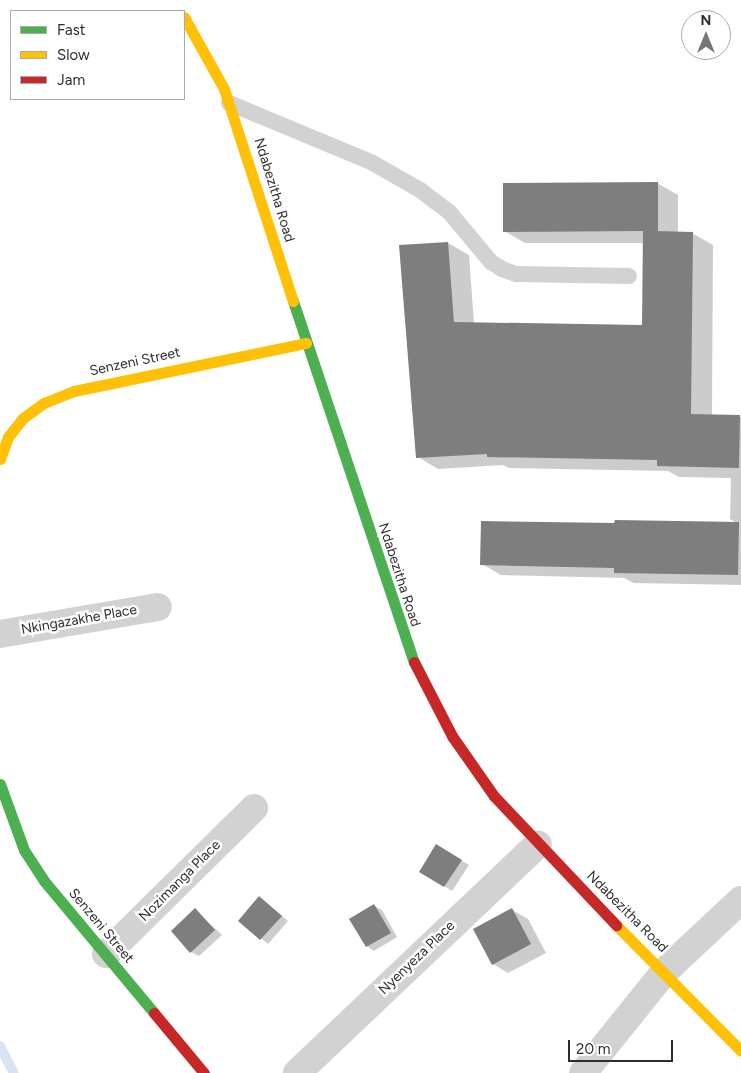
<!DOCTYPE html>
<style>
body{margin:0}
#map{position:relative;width:741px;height:1073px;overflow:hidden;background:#fff;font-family:Figtree,sans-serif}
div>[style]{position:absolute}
.shadow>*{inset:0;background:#0003}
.stream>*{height:10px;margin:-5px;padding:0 5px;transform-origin:5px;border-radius:5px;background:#d8e4f1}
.building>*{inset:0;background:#7e7e7e}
.lane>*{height:16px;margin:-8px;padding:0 8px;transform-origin:8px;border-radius:8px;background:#d2d2d2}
.street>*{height:28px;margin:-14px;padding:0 14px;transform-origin:14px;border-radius:14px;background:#d2d2d2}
.fast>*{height:11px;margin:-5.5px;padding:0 5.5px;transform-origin:5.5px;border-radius:5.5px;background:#4caf50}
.slow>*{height:11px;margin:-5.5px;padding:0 5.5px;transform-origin:5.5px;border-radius:5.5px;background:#ffc107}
.jam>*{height:11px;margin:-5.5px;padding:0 5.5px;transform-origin:5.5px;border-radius:5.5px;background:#c62828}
span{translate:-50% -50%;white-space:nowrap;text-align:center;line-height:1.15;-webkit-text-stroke:5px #fff;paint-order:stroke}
.street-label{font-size:14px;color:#2d2d2d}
.legend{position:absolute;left:10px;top:10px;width:175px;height:90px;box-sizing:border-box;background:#fff;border:1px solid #ababab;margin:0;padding:6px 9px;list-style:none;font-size:15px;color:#2d2d2d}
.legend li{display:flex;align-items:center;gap:10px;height:25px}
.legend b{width:25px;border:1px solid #ababab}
.north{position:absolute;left:681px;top:10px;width:50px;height:50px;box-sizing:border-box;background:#fff;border:1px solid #ababab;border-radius:50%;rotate:0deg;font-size:14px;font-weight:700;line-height:20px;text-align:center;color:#2d2d2d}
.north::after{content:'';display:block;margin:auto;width:18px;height:22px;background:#767676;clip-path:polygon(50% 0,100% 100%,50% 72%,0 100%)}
.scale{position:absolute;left:568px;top:1040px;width:105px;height:22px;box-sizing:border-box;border:2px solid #2d2d2d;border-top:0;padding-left:6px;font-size:15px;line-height:18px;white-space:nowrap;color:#2d2d2d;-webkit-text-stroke:4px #fff;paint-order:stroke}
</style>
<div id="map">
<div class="shadow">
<i style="clip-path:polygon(657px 183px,678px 195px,678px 233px,692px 233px,713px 245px,712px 416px,741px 417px,741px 585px,634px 583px,624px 578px,501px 575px,482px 564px,483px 523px,737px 523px,730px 519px,731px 478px,679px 477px,668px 471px,509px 468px,503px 465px,438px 469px,418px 457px,448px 243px,469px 255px,474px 323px,644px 326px,644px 243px,525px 243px,504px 231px)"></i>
<i style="clip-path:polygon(444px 850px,469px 865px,452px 891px,421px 871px)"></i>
<i style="clip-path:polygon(260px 898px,288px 921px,268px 944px,239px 920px)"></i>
<i style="clip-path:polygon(374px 906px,382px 910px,397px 937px,374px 951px,367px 946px)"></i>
<i style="clip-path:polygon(195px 910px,222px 935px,199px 956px,191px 952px)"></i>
<i style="clip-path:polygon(512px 910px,528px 919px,546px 953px,508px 973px,493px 964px)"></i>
</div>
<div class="stream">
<i style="left:0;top:1046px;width:30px;rotate:63deg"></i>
</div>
<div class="building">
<i style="clip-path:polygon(658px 182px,658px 231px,655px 231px,693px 232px,691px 414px,740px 415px,739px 468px,657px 466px,657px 460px,487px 457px,487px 454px,416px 458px,399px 245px,448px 242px,454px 322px,642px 325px,643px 231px,503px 232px,503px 183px)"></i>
<i style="clip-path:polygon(615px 520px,739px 522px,738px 575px,614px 573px,614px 568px,480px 565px,481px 521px,614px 523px)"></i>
<i style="clip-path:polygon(436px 844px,462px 860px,444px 887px,419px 872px)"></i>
<i style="clip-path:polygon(259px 896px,282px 916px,260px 940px,238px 921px)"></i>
<i style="clip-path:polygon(374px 904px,391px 933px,366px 947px,349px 919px)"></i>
<i style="clip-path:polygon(195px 908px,215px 930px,190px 953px,171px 931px)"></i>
<i style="clip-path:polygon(512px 908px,531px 944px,492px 965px,473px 929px)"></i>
</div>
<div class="lane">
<i style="left:229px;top:103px;width:154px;rotate:22.6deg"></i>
<i style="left:371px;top:162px;width:56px;rotate:29.7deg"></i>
<i style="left:420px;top:190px;width:38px;rotate:37deg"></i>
<i style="left:450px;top:213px;width:64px;rotate:50.1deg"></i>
<i style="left:491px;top:262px;width:13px;rotate:32deg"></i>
<i style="left:502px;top:269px;width:15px;rotate:20deg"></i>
<i style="left:516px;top:274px;width:113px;rotate:1deg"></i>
</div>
<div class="street">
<i style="left:0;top:634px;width:160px;rotate:-9.7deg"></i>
<i style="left:106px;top:954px;width:208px;rotate:-44.6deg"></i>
<i style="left:297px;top:1073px;width:332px;rotate:-43.5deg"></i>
<i style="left:583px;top:1073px;width:131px;rotate:-51.2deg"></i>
<i style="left:665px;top:971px;width:104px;rotate:-43.1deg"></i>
</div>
<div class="fast">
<i style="left:293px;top:301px;width:381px;rotate:71.5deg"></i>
<i style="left:0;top:784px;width:70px;rotate:70deg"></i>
<i style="left:24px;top:850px;width:38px;rotate:57deg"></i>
<i style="left:45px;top:882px;width:170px;rotate:50.2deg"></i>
</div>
<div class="slow">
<i style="left:184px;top:17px;width:82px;rotate:60.9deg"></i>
<i style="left:224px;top:89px;width:223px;rotate:72deg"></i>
<i style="left:0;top:459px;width:23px;rotate:-70deg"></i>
<i style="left:8px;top:437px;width:24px;rotate:-52deg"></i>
<i style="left:23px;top:418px;width:26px;rotate:-36deg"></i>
<i style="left:44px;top:403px;width:32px;rotate:-22deg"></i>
<i style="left:74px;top:391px;width:237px;rotate:-11.7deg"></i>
<i style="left:616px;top:925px;width:177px;rotate:45.2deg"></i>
</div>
<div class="jam">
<i style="left:414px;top:662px;width:83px;rotate:62.8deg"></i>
<i style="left:452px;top:736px;width:73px;rotate:55deg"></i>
<i style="left:494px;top:796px;width:178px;rotate:46.6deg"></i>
<i style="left:154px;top:1013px;width:78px;rotate:50.2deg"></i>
</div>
<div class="street-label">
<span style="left:274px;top:190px;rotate:73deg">Ndabezitha Road</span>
<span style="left:135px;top:362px;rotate:-12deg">Senzeni Street</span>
<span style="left:399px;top:575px;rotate:72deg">Ndabezitha Road</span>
<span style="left:79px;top:620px;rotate:-10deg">Nkingazakhe Place</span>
<span style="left:180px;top:881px;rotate:-45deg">Nozimanga Place</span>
<span style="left:627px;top:912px;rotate:45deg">Ndabezitha Road</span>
<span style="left:101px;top:926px;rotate:50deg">Senzeni Street</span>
<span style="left:417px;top:958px;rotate:-44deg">Nyenyeza Place</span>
</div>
<ul class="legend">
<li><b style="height:6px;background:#4caf50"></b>Fast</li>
<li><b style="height:6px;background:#ffc107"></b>Slow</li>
<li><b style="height:6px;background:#c62828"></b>Jam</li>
</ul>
<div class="north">N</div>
<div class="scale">20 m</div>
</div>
